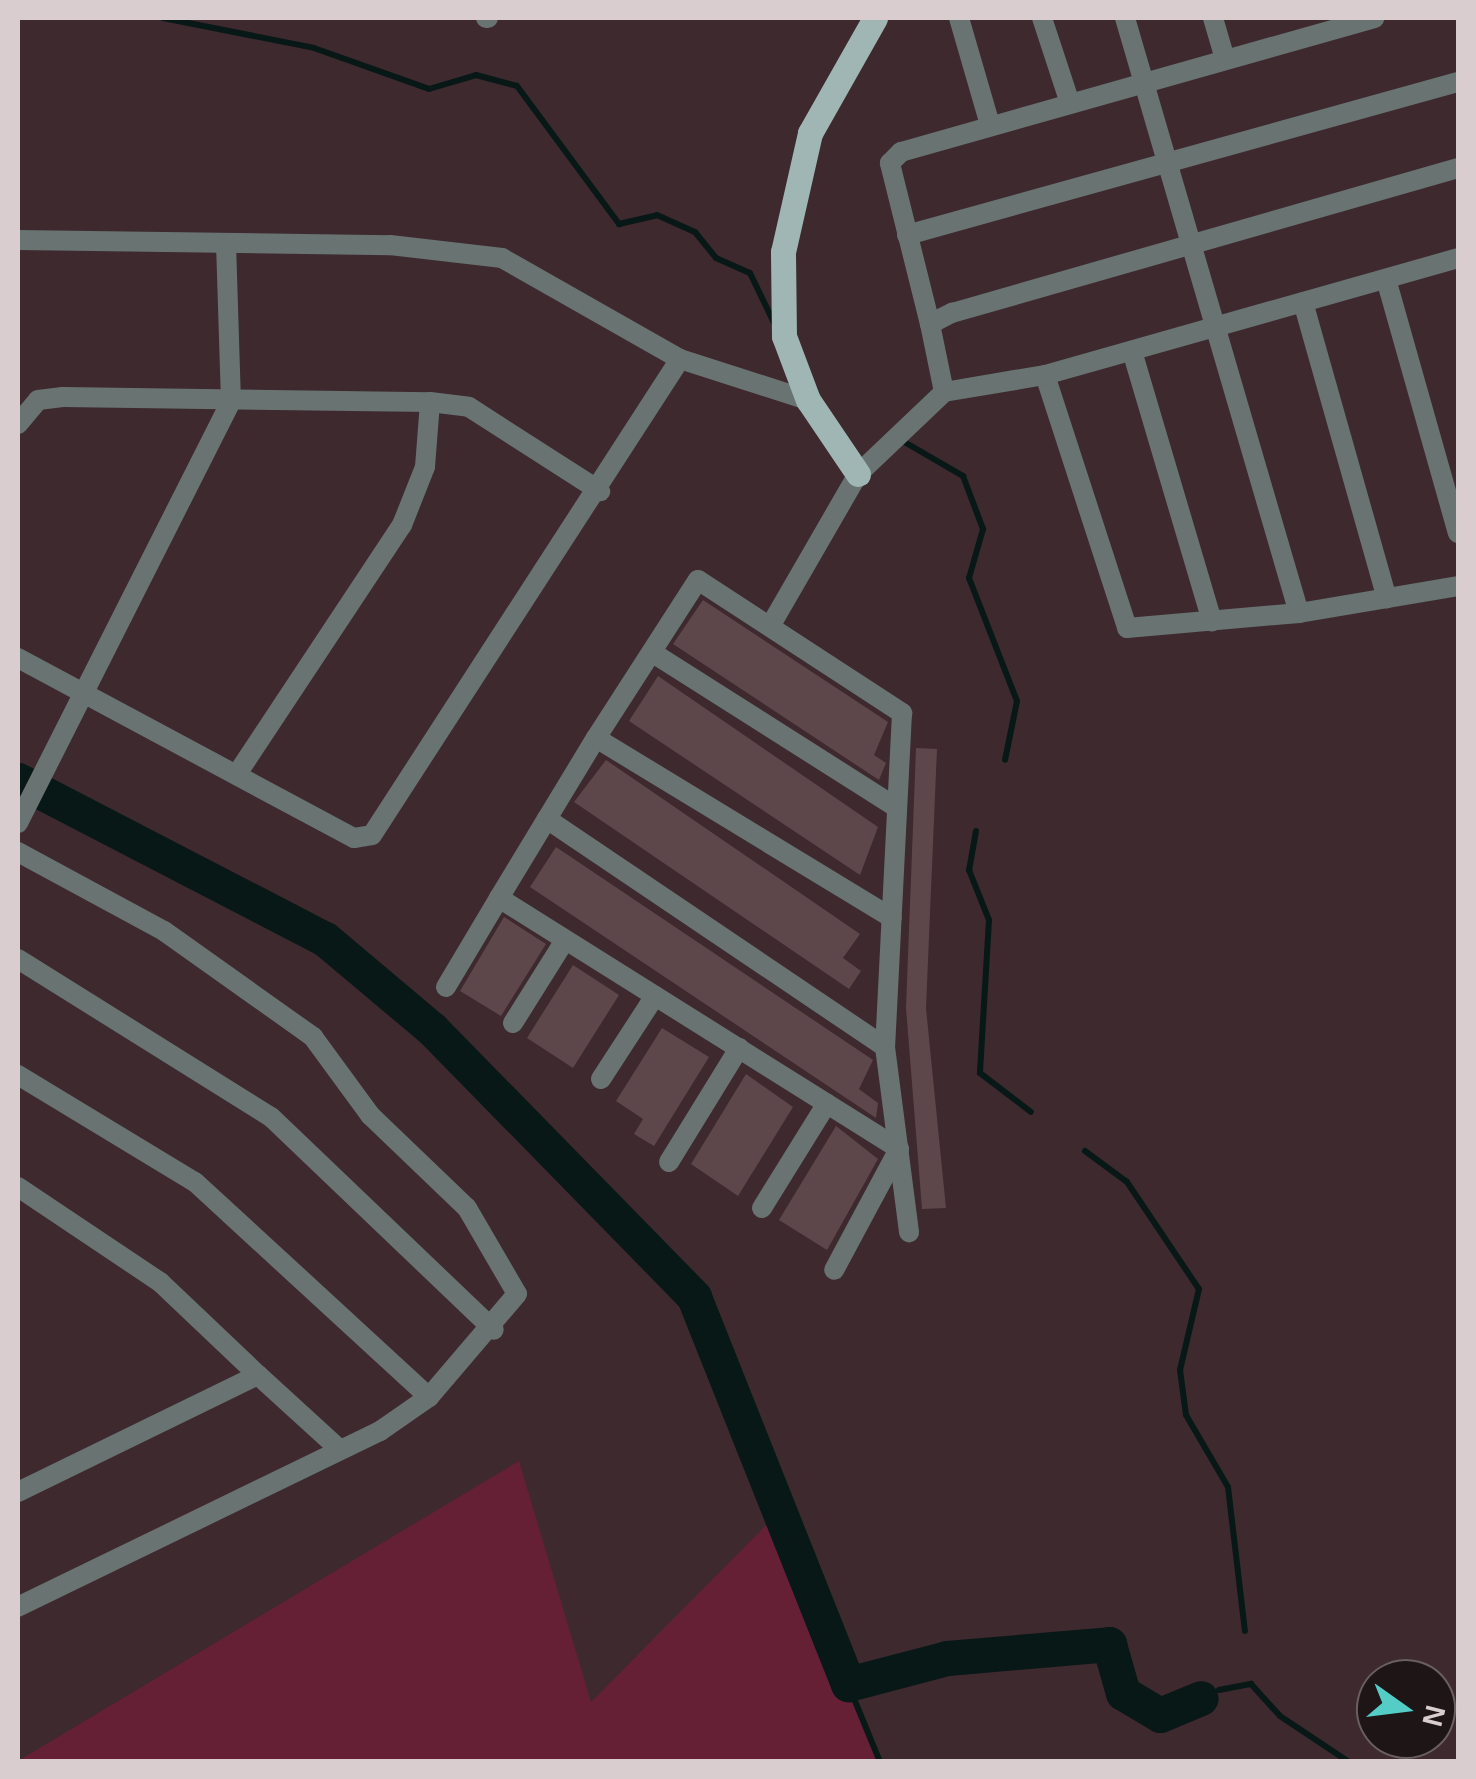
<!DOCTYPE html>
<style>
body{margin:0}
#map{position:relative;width:1476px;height:1779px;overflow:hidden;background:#3d292e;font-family:Helvetica,sans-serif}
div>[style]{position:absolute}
.green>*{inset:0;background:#662036}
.stream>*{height:6px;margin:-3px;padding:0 3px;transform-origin:3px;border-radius:3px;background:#081817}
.river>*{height:35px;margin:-17.5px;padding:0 17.5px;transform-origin:17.5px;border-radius:17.5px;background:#081817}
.building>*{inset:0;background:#5d474b}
.minor>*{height:20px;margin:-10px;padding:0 10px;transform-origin:10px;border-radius:10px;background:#687372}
.major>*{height:25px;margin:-12.5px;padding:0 12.5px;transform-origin:12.5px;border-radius:12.5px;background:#9fb6b4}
span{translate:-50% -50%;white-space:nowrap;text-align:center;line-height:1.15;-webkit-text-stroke:8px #1e1517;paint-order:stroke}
.frame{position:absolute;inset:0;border:20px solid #dacdd0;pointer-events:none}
.north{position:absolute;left:1356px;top:1659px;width:100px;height:100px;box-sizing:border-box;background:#1e1517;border:2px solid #695f61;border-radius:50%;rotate:104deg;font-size:28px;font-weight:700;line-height:40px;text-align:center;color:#dacdd0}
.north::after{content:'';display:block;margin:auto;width:35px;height:45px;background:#54cdc7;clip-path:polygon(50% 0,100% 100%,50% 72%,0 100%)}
</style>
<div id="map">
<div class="green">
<i style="clip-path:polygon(519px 1461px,591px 1702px,780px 1511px,880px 1761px,18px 1761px)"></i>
</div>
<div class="stream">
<i style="left:163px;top:18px;width:154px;rotate:11.2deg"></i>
<i style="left:314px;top:48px;width:122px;rotate:19.6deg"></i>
<i style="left:429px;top:89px;width:49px;rotate:-16.6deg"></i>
<i style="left:476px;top:75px;width:42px;rotate:15deg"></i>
<i style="left:517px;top:86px;width:172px;rotate:53.5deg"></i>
<i style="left:619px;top:224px;width:39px;rotate:-13deg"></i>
<i style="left:657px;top:215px;width:42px;rotate:24.1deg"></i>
<i style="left:695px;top:232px;width:33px;rotate:51deg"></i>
<i style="left:716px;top:258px;width:37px;rotate:24deg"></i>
<i style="left:750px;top:273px;width:58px;rotate:64.3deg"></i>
<i style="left:901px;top:440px;width:72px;rotate:30.1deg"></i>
<i style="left:963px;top:476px;width:57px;rotate:69.3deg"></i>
<i style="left:983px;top:529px;width:51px;rotate:105.9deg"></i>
<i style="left:969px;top:578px;width:132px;rotate:68.7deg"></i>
<i style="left:1017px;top:701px;width:60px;rotate:101.5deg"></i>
<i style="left:976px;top:831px;width:40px;rotate:100deg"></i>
<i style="left:969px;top:870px;width:54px;rotate:68.2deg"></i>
<i style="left:989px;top:920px;width:153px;rotate:93.4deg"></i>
<i style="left:980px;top:1073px;width:64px;rotate:37.4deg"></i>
<i style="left:1085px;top:1151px;width:52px;rotate:36.4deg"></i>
<i style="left:1127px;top:1182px;width:129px;rotate:56.1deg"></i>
<i style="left:1199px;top:1289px;width:83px;rotate:103.2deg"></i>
<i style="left:1180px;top:1370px;width:45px;rotate:82.4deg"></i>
<i style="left:1186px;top:1415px;width:83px;rotate:59.7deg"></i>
<i style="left:1228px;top:1487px;width:145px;rotate:83.3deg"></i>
<i style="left:848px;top:1684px;width:84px;rotate:67.7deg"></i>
<i style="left:1219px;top:1690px;width:33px;rotate:-11deg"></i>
<i style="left:1251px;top:1684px;width:43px;rotate:47.8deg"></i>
<i style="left:1280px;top:1716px;width:83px;rotate:33.7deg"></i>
</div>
<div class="river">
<i style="left:18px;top:780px;width:346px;rotate:27.4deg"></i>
<i style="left:325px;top:939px;width:140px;rotate:40.1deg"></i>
<i style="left:432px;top:1029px;width:375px;rotate:45.6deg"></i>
<i style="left:694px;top:1297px;width:417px;rotate:68.3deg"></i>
<i style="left:848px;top:1684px;width:102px;rotate:-14.7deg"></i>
<i style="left:947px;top:1658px;width:163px;rotate:-4.9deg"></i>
<i style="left:1109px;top:1644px;width:51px;rotate:74.1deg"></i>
<i style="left:1123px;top:1693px;width:43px;rotate:30.7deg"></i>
<i style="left:1160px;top:1715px;width:44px;rotate:-22.5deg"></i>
</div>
<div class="building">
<i style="clip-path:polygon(703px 600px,888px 722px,874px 755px,886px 763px,879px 780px,673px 644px)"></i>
<i style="clip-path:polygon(658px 676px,878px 827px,860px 875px,629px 721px)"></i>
<i style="clip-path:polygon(916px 748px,937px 749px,926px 1008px,946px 1208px,922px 1209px,906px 1008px)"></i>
<i style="clip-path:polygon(606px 760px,860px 934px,843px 958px,861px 971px,849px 989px,574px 802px)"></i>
<i style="clip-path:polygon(556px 847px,873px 1060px,859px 1089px,878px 1103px,876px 1118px,530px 887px)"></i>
<i style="clip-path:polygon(504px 917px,546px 944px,501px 1016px,460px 991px)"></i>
<i style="clip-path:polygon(573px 965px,619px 995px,573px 1068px,527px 1038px)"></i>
<i style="clip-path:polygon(662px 1028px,709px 1057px,654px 1146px,634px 1134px,643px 1119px,616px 1101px)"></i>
<i style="clip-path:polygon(746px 1074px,793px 1107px,738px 1196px,691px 1164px)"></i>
<i style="clip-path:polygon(836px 1126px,878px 1159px,827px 1250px,779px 1220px)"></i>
</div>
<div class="minor">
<i style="left:486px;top:18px;width:2px"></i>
<i style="left:959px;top:18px;width:111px;rotate:73.8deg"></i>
<i style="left:1042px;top:18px;width:89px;rotate:71.8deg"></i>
<i style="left:1125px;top:18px;width:620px;rotate:73.7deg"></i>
<i style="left:1213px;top:18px;width:43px;rotate:73.7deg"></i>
<i style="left:907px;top:235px;width:572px;rotate:-15.52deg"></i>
<i style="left:18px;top:240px;width:372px;rotate:0.8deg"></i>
<i style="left:390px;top:245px;width:113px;rotate:6.6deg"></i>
<i style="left:502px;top:258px;width:205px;rotate:29.6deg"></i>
<i style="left:680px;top:359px;width:134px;rotate:17.8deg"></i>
<i style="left:1386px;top:279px;width:264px;rotate:74.2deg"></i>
<i style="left:1303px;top:302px;width:308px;rotate:74.2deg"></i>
<i style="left:930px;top:324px;width:166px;rotate:-104deg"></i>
<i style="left:890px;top:163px;width:16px;rotate:-45deg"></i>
<i style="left:901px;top:152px;width:492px;rotate:-15.8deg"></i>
<i style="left:1132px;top:351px;width:282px;rotate:73.5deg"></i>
<i style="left:1045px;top:375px;width:266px;rotate:72deg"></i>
<i style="left:1127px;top:628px;width:173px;rotate:-5deg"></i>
<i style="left:1299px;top:613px;width:161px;rotate:-9.6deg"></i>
<i style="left:944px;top:392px;width:69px;rotate:-101.6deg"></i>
<i style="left:930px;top:324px;width:25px;rotate:-27deg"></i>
<i style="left:952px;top:313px;width:526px;rotate:-15.99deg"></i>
<i style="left:18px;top:424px;width:31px;rotate:-50deg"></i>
<i style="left:38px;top:400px;width:25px;rotate:-7deg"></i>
<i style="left:63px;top:397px;width:367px;rotate:0.8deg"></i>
<i style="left:430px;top:402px;width:39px;rotate:7deg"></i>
<i style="left:469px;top:407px;width:156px;rotate:32.7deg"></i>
<i style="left:772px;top:623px;width:172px;rotate:-60deg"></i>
<i style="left:858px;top:474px;width:119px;rotate:-43.6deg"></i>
<i style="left:944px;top:392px;width:102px;rotate:-9.6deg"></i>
<i style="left:1045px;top:375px;width:429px;rotate:-15.8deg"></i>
<i style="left:653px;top:653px;width:289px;rotate:32.4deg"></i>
<i style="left:18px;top:658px;width:381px;rotate:28.2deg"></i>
<i style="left:354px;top:838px;width:18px;rotate:-9deg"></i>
<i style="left:372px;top:835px;width:567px;rotate:-57.09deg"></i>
<i style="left:596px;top:738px;width:346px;rotate:31.3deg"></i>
<i style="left:237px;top:774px;width:299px;rotate:-56.5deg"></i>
<i style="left:402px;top:525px;width:62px;rotate:-68.4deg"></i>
<i style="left:425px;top:467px;width:65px;rotate:-85.6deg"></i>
<i style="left:18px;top:823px;width:472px;rotate:-63.2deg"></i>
<i style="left:231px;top:402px;width:157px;rotate:-91.8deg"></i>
<i style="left:18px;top:852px;width:166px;rotate:28.4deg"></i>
<i style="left:164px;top:931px;width:183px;rotate:35.4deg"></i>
<i style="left:313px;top:1037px;width:97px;rotate:53.8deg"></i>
<i style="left:370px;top:1115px;width:134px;rotate:43.8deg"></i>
<i style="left:467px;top:1208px;width:99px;rotate:59.8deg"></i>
<i style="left:517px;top:1294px;width:135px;rotate:130.5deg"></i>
<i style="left:429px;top:1397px;width:60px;rotate:145.2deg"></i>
<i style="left:380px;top:1431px;width:403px;rotate:154.1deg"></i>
<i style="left:499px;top:898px;width:472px;rotate:32.1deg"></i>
<i style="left:899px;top:1149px;width:137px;rotate:118.2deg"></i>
<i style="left:18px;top:959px;width:298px;rotate:32deg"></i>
<i style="left:271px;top:1117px;width:308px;rotate:43.7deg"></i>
<i style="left:446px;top:987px;width:104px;rotate:-59.2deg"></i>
<i style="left:499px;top:898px;width:187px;rotate:-58.8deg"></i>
<i style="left:596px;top:738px;width:188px;rotate:-57.2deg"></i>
<i style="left:698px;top:580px;width:244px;rotate:33.1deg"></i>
<i style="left:902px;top:713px;width:334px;rotate:92.9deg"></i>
<i style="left:885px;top:1047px;width:408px;rotate:-146deg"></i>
<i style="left:513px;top:1023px;width:98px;rotate:-57.9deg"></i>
<i style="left:885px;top:1047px;width:187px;rotate:82.6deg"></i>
<i style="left:18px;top:1075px;width:207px;rotate:31.2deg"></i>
<i style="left:195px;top:1182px;width:318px;rotate:42.6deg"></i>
<i style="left:601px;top:1079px;width:99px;rotate:-57deg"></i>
<i style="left:669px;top:1162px;width:134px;rotate:-58.4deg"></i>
<i style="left:18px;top:1187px;width:171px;rotate:33.8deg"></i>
<i style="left:160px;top:1282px;width:135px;rotate:43.5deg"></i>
<i style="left:258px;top:1375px;width:267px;rotate:154deg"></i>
<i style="left:762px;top:1208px;width:123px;rotate:-58.2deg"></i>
<i style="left:258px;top:1375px;width:110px;rotate:42.4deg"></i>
</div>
<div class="major">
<i style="left:858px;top:474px;width:89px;rotate:-124deg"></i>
<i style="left:808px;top:400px;width:68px;rotate:-110.6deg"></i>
<i style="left:784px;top:336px;width:84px;rotate:-90.7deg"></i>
<i style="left:783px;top:252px;width:122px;rotate:-77.2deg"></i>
<i style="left:810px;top:133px;width:132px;rotate:-60.5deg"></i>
</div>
<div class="frame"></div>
<div class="north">N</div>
</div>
